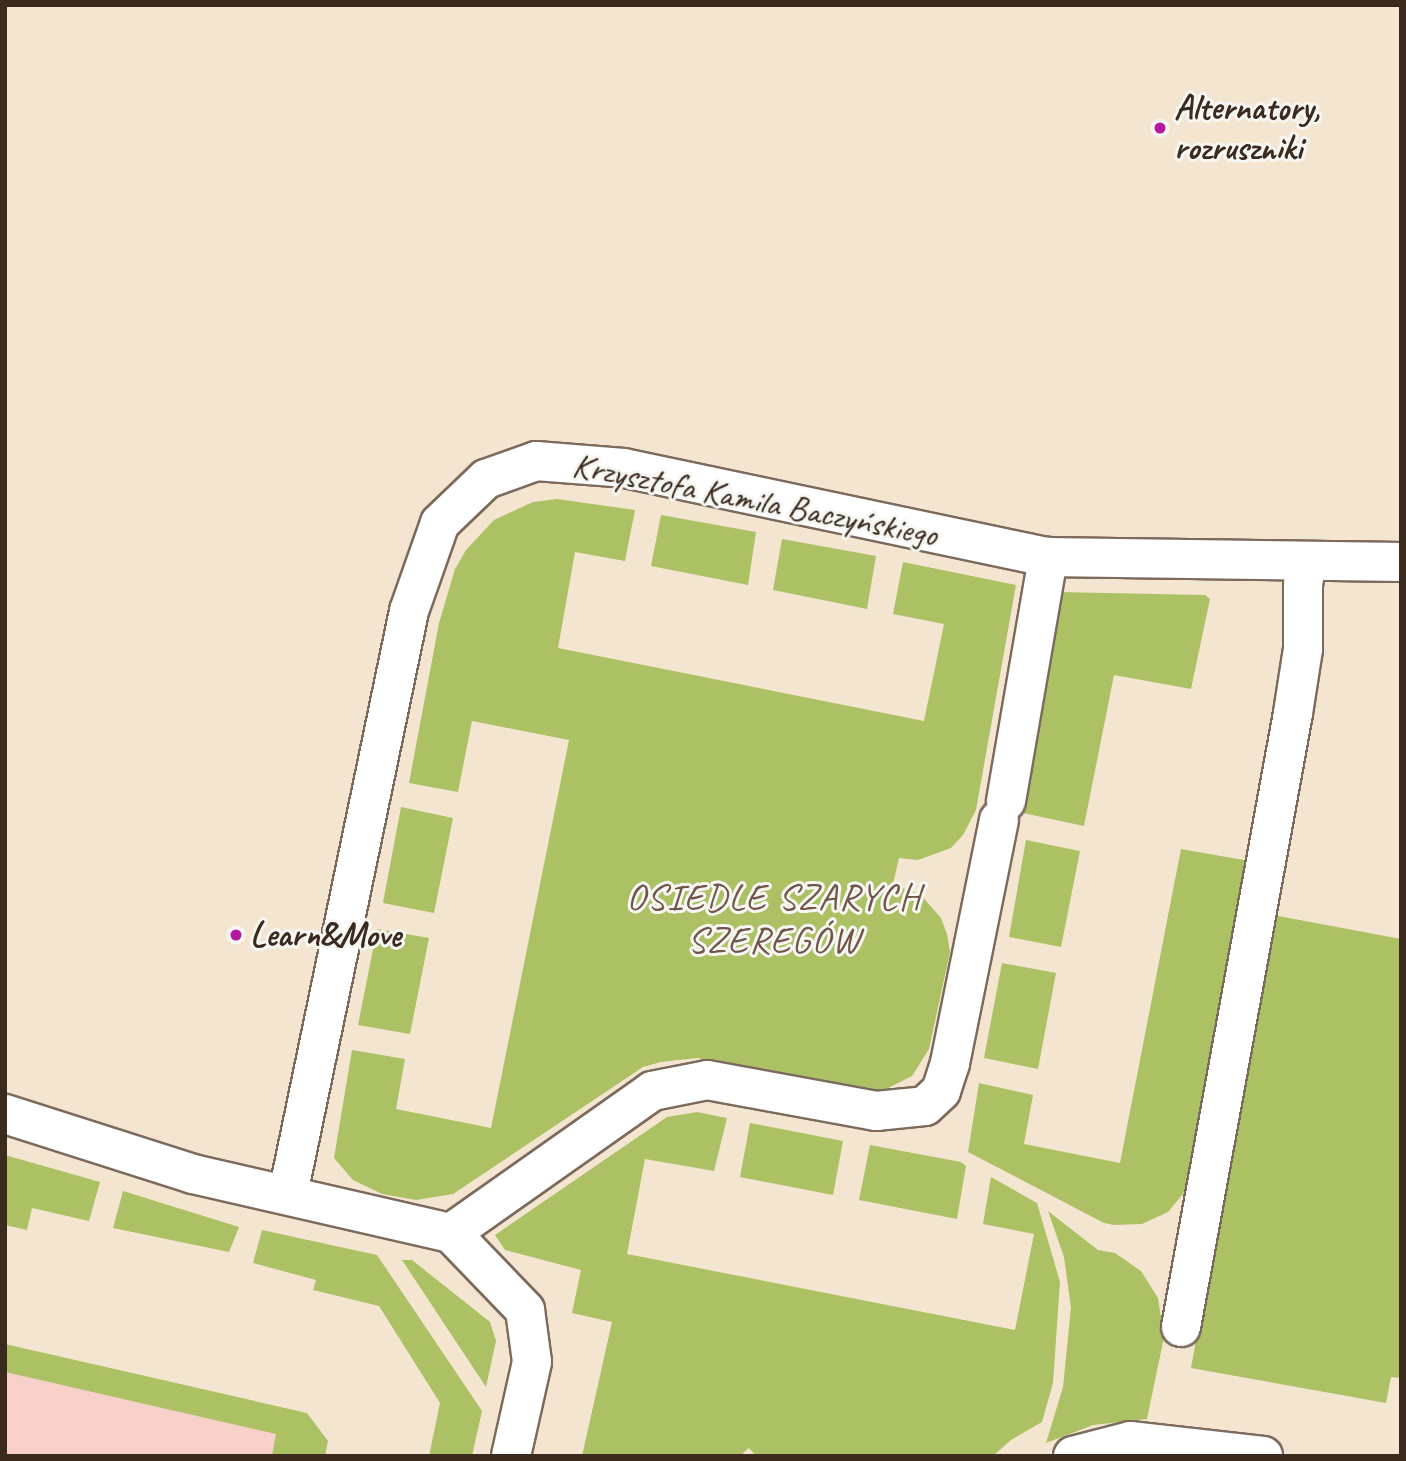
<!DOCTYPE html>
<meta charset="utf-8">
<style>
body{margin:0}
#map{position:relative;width:1406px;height:1461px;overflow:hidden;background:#f4e5d1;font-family:Caveat,sans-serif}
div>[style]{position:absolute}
.built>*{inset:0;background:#f7d0ca}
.green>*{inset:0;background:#acc064}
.roads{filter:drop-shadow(2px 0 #7c6b5d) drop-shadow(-2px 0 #7c6b5d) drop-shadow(0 2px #7c6b5d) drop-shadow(0 -2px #7c6b5d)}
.minor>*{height:38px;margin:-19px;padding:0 19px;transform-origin:19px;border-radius:19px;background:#fff}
.dots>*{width:19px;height:19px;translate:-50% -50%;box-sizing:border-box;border:4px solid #f6f6f2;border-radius:50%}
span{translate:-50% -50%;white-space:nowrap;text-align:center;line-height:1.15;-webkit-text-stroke:6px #f6f6f2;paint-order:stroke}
.poi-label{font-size:35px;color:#3b2a1e;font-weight:700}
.left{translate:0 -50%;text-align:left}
.street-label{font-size:35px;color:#3b2a1e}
.neighbourhood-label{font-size:37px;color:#715549;letter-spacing:2px}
.frame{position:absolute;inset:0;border:7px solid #3b2a1e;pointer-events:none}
</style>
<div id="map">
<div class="built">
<i style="clip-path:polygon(5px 1372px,277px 1434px,272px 1456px,5px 1456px)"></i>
</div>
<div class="green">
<i style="clip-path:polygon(557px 499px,635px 510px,625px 561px,575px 552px,558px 648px,924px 721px,944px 624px,893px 614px,903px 562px,1016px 585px,976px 810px,963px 835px,951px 848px,918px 860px,899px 858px,893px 884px,921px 895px,941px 918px,947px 934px,950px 952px,929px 1049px,912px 1076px,880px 1092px,697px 1058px,661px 1062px,643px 1067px,453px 1194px,416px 1200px,382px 1194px,353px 1180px,334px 1158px,352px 1050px,405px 1059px,396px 1109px,491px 1128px,569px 740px,472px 721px,458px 792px,409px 783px,439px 623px,455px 569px,466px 550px,494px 520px,533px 502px)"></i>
<i style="clip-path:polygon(661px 515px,756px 532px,748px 585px,651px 566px)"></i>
<i style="clip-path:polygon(782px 539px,876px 556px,867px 609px,773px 590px)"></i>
<i style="clip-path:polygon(1057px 592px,1205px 595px,1210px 599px,1191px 689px,1114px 675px,1084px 826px,1018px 812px)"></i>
<i style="clip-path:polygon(401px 807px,453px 818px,434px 913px,383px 903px)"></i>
<i style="clip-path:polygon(1026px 840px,1080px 851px,1061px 947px,1009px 937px)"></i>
<i style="clip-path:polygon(1181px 849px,1255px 862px,1191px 1177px,1183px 1194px,1168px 1212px,1142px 1224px,1114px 1225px,1104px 1223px,968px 1152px,979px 1083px,1033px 1095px,1024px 1144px,1120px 1163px)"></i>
<i style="clip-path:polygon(1273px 915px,1401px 939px,1401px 1378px,1391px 1377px,1386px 1403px,1191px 1368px)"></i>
<i style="clip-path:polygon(377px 929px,429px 938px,410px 1034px,358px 1025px)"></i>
<i style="clip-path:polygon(1002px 963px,1056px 973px,1038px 1069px,984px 1058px)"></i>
<i style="clip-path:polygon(697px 1112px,727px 1118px,714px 1171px,645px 1159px,627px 1254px,1015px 1330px,1034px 1234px,983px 1224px,991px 1177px,1037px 1203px,1060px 1282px,1053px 1383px,1042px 1422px,1011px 1440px,993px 1456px,756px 1456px,749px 1448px,740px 1456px,582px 1456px,612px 1322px,572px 1313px,581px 1270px,505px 1250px,495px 1235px,667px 1117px)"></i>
<i style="clip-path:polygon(750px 1123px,843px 1141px,833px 1195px,740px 1177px)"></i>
<i style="clip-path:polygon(870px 1145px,961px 1162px,966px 1166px,957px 1219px,859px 1200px)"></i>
<i style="clip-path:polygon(5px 1155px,100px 1182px,89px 1221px,32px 1208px,27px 1230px,5px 1225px)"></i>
<i style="clip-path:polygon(123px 1191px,239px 1227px,229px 1252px,113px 1228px)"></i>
<i style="clip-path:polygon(1048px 1211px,1098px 1250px,1115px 1253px,1141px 1271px,1158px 1298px,1164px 1337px,1147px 1419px,1093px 1425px,1046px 1443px,1063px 1387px,1071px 1308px,1064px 1257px)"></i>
<i style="clip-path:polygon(262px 1230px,377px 1255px,482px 1411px,472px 1456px,429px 1456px,440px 1403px,379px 1306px,313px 1290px,316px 1280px,253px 1263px)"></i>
<i style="clip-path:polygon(402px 1260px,412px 1260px,490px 1322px,496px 1341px,486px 1387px)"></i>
<i style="clip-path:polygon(5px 1344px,307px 1413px,328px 1441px,325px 1456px,272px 1456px,276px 1434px,5px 1372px)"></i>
</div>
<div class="roads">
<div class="minor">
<i style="left:1006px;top:801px;width:248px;rotate:-80.2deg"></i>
<i style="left:5px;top:1114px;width:197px;rotate:17.7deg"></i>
<i style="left:193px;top:1174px;width:265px;rotate:12.9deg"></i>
<i style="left:451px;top:1233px;width:246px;rotate:-35.2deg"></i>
<i style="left:652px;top:1091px;width:56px;rotate:-11.3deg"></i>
<i style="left:707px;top:1080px;width:172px;rotate:10.4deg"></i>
<i style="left:876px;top:1111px;width:49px;rotate:-5.8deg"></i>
<i style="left:925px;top:1106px;width:22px;rotate:-43deg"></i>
<i style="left:941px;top:1091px;width:29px;rotate:-72deg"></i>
<i style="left:950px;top:1063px;width:248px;rotate:-78.6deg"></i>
<i style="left:288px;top:1194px;width:595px;rotate:-78.27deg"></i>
<i style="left:409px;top:611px;width:93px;rotate:-70.6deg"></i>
<i style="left:440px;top:523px;width:64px;rotate:-43.7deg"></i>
<i style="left:486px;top:479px;width:53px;rotate:-19.8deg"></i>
<i style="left:536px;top:461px;width:88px;rotate:4.5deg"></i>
<i style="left:624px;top:468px;width:433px;rotate:11.9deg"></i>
<i style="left:1048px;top:557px;width:353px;rotate:0.8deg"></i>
<i style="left:451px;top:1233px;width:107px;rotate:46.1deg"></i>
<i style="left:525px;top:1310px;width:52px;rotate:82.3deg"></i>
<i style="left:532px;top:1362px;width:96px;rotate:102.6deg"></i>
<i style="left:1181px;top:1327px;width:624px;rotate:-79.66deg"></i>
<i style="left:1293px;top:713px;width:65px;rotate:-81.1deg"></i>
<i style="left:1303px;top:649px;width:64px;rotate:-90deg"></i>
<i style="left:1303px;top:585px;width:24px;rotate:-81deg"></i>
<i style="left:1073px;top:1456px;width:59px;rotate:-14.7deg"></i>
<i style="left:1130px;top:1441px;width:134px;rotate:6.4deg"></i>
</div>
</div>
<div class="dots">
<i style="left:1160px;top:128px;background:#b5179e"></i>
<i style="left:236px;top:935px;background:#b5179e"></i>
</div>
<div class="poi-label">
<span class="left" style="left:1174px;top:128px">Alternatory,<br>rozruszniki</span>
<span class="left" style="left:250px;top:935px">Learn&amp;Move</span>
</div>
<div class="street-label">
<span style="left:755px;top:500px;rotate:11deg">Krzysztofa Kamila Baczyńskiego</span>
</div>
<div class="neighbourhood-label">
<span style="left:774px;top:919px">OSIEDLE SZARYCH<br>SZEREGÓW</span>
</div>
<div class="frame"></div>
</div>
